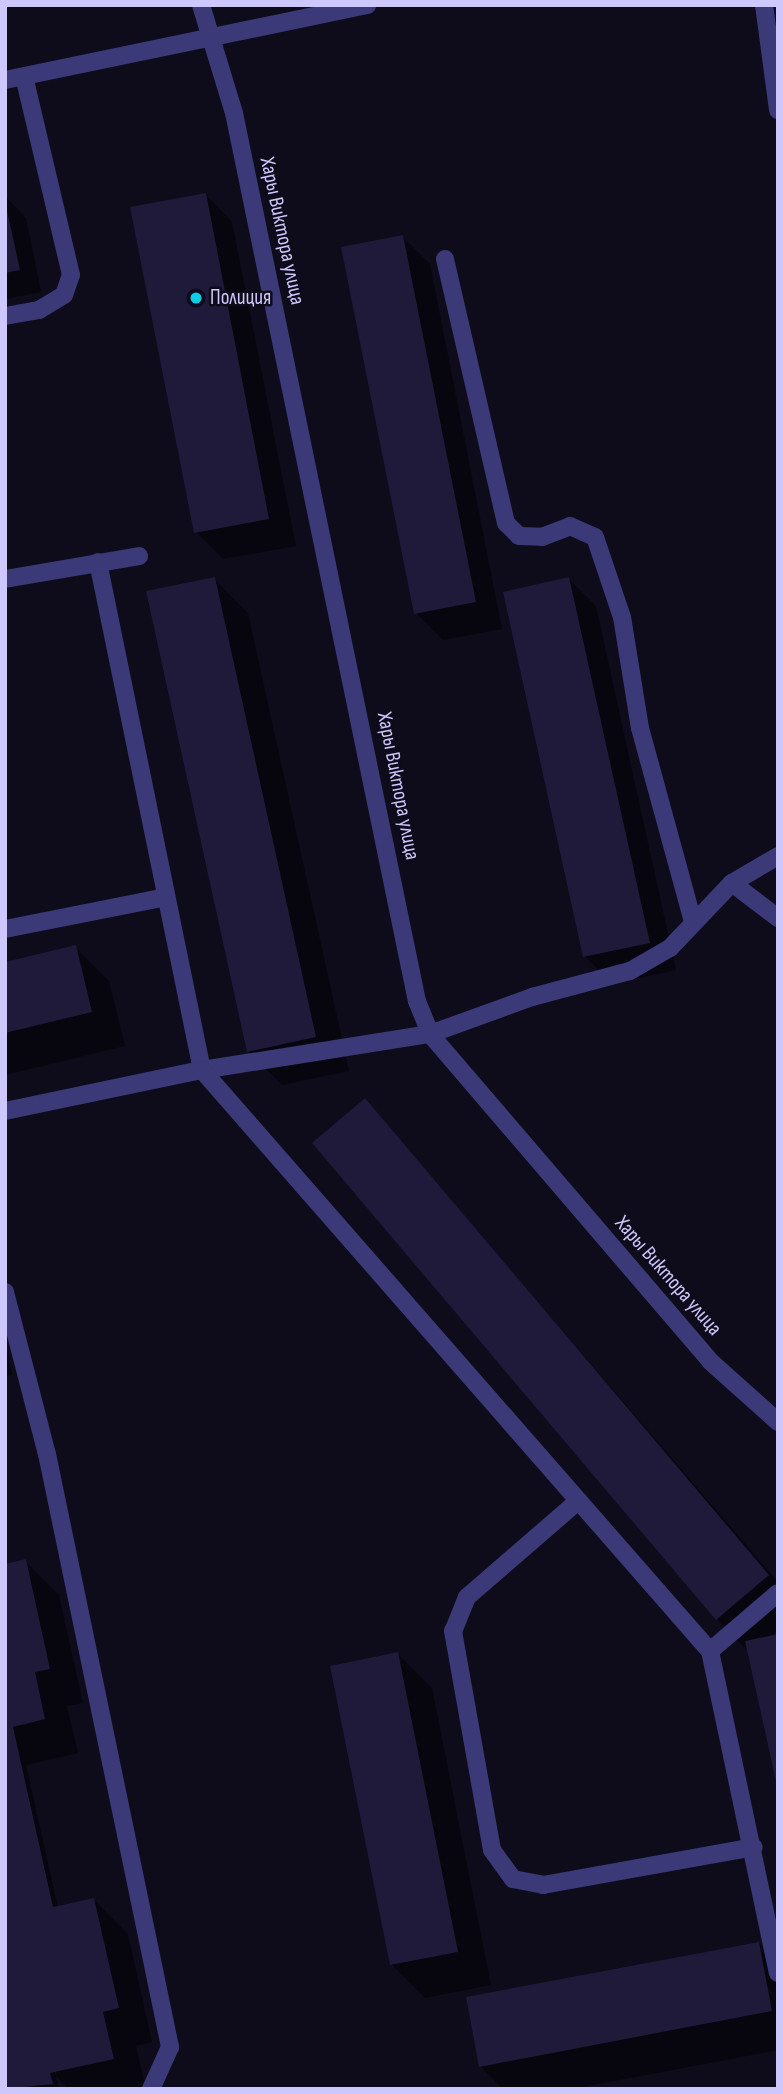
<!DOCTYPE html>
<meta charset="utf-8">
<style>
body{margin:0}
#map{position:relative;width:783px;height:2094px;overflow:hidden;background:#0e0b1a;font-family:"Sofia Sans Condensed",sans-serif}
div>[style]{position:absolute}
.shadow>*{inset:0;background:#0007}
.building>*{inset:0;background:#1f193a}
.minor>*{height:18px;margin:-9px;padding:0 9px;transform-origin:9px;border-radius:9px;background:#3b3977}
.dots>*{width:19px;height:19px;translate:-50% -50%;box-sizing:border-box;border:4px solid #0e0b1a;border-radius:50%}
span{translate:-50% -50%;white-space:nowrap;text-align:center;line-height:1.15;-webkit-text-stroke:5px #0e0b1a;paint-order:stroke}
.street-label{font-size:21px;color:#cec7fc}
.poi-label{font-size:21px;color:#cec7fc}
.left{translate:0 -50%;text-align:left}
.frame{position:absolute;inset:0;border:7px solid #cec7fc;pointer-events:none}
</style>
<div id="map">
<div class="shadow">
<i style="clip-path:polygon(205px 194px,232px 222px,296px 546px,223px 559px,196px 532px)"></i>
<i style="clip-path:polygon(5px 196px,26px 218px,41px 292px,5px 299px)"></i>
<i style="clip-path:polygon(403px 237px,430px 264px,502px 629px,443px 640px,416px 613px)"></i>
<i style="clip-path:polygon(214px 579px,248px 613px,349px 1071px,282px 1085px,248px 1051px)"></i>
<i style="clip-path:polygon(569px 579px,596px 606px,676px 970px,612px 984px,585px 956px)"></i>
<i style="clip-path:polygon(75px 947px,109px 981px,125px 1046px,5px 1075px,5px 964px)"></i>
<i style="clip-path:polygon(365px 1101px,778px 1582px,778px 1630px,769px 1638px,748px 1651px,717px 1619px,315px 1143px)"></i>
<i style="clip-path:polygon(5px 1342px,12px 1375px,5px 1376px)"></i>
<i style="clip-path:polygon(25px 1561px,59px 1595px,83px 1703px,67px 1706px,78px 1753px,26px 1765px,58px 1908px,94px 1900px,128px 1934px,152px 2042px,136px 2046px,146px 2089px,68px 2089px,56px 2076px,59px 2089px,5px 2089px,5px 1565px)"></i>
<i style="clip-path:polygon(398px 1654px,432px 1688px,491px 1985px,425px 1998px,391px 1964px)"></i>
<i style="clip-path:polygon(759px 1944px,778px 1963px,778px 2050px,572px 2089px,503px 2089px,480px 2066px)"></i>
</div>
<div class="building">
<i style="clip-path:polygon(206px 193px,269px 519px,194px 533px,130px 207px)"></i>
<i style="clip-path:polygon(5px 201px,20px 270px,5px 273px)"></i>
<i style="clip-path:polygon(403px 235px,476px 602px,414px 614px,341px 247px)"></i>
<i style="clip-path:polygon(215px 577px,316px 1037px,247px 1052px,146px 591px)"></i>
<i style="clip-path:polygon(569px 577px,650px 943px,583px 957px,503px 592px)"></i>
<i style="clip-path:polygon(76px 945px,92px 1012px,5px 1033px,5px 962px)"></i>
<i style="clip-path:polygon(365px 1098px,769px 1575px,716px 1620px,312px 1143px)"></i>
<i style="clip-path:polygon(26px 1559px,50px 1669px,35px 1672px,45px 1719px,13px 1727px,53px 1907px,94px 1898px,119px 2008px,103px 2012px,114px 2059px,50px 2073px,53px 2084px,5px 2089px,5px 1564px)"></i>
<i style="clip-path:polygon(778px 1634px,778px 1786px,777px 1786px,745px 1641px)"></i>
<i style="clip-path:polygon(398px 1652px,458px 1952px,390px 1965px,330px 1666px)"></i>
<i style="clip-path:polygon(759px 1942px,772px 2011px,479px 2067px,466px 1997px)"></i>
</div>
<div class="minor">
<i style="left:201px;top:5px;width:113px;rotate:73deg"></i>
<i style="left:234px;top:113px;width:907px;rotate:78.36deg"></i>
<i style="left:417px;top:1001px;width:35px;rotate:68deg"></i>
<i style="left:430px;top:1034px;width:432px;rotate:49.4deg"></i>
<i style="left:711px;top:1362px;width:90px;rotate:41.8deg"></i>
<i style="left:764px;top:5px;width:106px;rotate:82.4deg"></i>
<i style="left:5px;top:80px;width:370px;rotate:-11.7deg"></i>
<i style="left:445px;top:259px;width:271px;rotate:77deg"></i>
<i style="left:506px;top:523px;width:18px;rotate:45deg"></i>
<i style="left:519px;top:536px;width:23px;rotate:2deg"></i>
<i style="left:542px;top:537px;width:30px;rotate:-21deg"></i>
<i style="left:570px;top:526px;width:27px;rotate:24deg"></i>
<i style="left:595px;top:537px;width:84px;rotate:71.4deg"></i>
<i style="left:622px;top:617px;width:112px;rotate:80.8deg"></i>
<i style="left:640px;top:728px;width:201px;rotate:74.7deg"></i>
<i style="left:5px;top:316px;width:35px;rotate:-10deg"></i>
<i style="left:39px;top:310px;width:29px;rotate:-31deg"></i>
<i style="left:64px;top:295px;width:21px;rotate:-71deg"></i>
<i style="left:71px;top:275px;width:204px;rotate:-103.3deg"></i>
<i style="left:98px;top:562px;width:519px;rotate:78.43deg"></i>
<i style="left:202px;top:1070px;width:231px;rotate:-9deg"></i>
<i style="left:430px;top:1034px;width:109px;rotate:-19.9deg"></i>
<i style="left:532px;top:997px;width:101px;rotate:-14.9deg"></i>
<i style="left:630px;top:971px;width:46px;rotate:-29.9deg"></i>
<i style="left:670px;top:948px;width:90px;rotate:-46.4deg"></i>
<i style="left:732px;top:883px;width:53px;rotate:-30.4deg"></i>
<i style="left:5px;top:579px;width:136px;rotate:-9.7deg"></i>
<i style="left:732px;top:883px;width:58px;rotate:37.3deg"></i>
<i style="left:5px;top:929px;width:164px;rotate:-11.2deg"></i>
<i style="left:5px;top:1111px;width:201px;rotate:-11.8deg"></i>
<i style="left:202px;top:1070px;width:772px;rotate:48.84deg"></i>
<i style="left:710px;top:1651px;width:329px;rotate:78.1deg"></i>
<i style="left:5px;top:1292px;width:167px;rotate:75.5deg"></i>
<i style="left:47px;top:1454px;width:606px;rotate:78.28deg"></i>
<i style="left:170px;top:2047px;width:46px;rotate:114.3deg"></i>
<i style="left:578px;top:1501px;width:147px;rotate:139.1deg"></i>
<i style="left:467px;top:1597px;width:37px;rotate:112deg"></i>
<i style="left:453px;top:1631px;width:222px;rotate:79.9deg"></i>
<i style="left:492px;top:1850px;width:36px;rotate:54deg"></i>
<i style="left:513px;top:1879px;width:31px;rotate:11deg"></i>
<i style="left:543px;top:1885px;width:214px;rotate:-10.2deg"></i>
<i style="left:710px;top:1651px;width:89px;rotate:-40.5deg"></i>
</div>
<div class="dots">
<i style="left:196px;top:298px;background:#0bcee5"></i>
</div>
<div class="street-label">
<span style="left:282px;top:231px;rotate:78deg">Хары Виктора улица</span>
<span style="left:398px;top:786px;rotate:79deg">Хары Виктора улица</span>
<span style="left:668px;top:1276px;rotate:49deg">Хары Виктора улица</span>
</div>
<div class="poi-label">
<span class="left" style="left:210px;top:298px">Полиция</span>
</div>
<div class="frame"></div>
</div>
